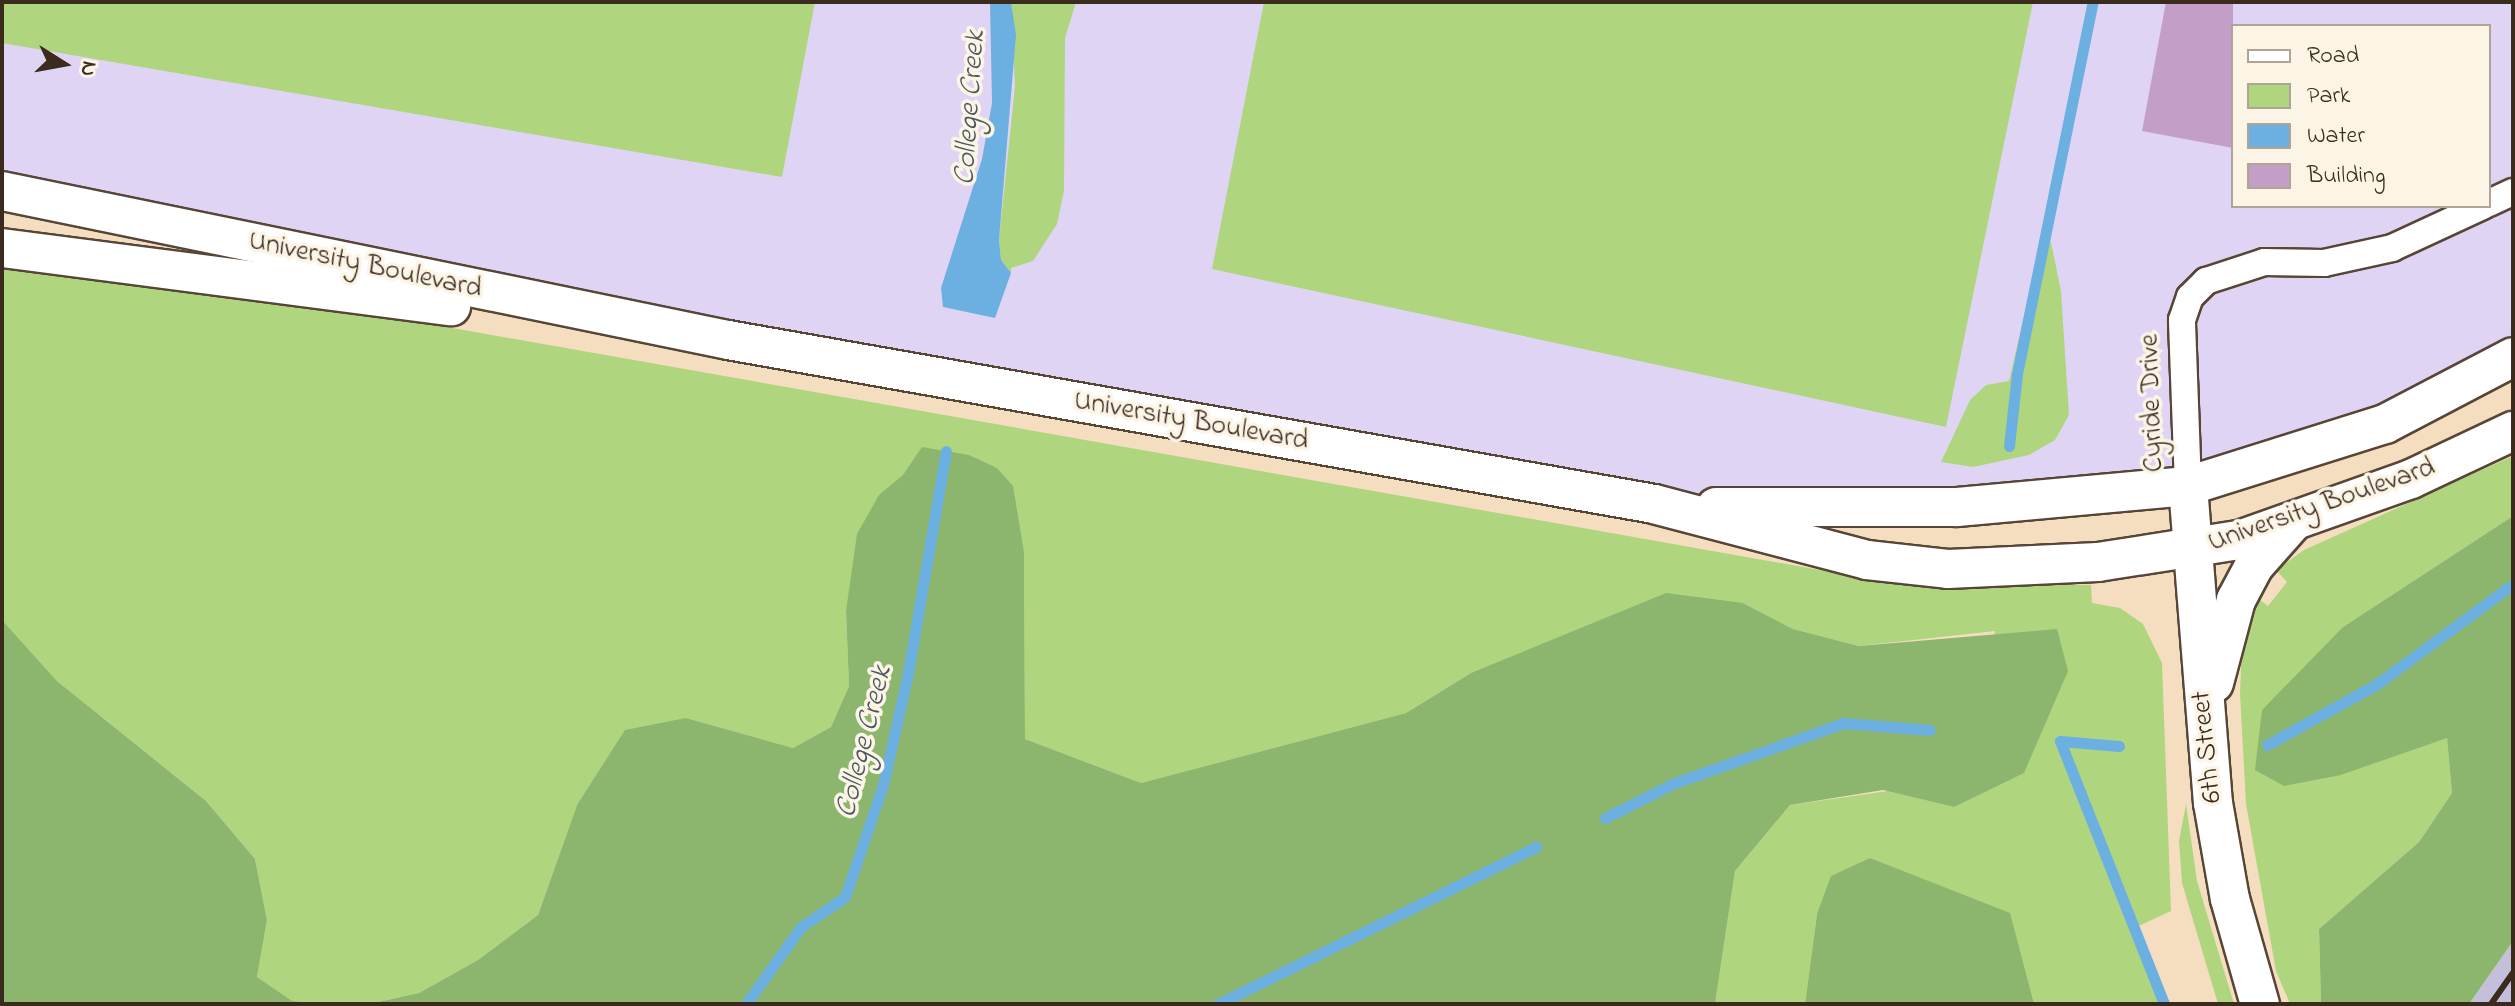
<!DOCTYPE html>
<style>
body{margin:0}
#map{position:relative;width:2515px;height:1006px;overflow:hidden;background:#f5ddc0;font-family:"Indie Flower",sans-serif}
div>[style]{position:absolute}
.built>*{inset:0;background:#e0d4f4}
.industrial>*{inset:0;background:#c4c0db}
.green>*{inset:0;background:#b0d57f}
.forest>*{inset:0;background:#8cb66e}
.water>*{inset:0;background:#6cb0e1}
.stream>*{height:11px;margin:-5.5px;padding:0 5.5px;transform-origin:5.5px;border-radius:5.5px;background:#6cb0e1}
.building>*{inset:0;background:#c39fc8}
.roads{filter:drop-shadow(2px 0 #574536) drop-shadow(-2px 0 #574536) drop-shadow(0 2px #574536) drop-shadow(0 -2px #574536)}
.minor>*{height:26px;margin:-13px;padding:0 13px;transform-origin:13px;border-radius:13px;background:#fff}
.secondary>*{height:38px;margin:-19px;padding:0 19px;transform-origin:19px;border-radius:19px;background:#fff}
.rail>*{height:6px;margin:-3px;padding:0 3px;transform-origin:3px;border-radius:3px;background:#3b2a1e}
span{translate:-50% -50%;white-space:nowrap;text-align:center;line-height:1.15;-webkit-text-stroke:7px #fcf5e5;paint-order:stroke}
.street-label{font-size:28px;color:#3b2a1e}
.water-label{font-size:30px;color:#4c5962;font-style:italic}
.frame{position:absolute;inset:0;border:4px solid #3b2a1e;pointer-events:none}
.legend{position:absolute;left:2231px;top:24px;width:260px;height:184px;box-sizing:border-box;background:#fcf5e5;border:2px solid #afa495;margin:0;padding:10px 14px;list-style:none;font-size:24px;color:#3b2a1e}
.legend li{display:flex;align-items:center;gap:16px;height:40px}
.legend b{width:40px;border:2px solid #afa495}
.north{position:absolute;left:24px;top:24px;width:80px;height:80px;-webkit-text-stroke:6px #fcf5e5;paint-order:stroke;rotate:101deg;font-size:22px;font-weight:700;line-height:32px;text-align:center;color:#3b2a1e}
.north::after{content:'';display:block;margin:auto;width:28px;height:36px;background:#3b2a1e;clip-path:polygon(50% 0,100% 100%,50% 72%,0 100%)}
</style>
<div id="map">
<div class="built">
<i style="clip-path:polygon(evenodd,2px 2px,2513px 2px,2513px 345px,2248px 470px,1745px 509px,2px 191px,2px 2px,2233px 26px,2489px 26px,2489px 206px,2233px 206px,2233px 26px)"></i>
</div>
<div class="industrial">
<i style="clip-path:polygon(2513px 941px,2513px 1004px,2469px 1004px)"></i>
</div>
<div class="green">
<i style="clip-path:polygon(2px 2px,815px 2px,782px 177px,2px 43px)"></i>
<i style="clip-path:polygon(1011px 2px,1076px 2px,1065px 38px,1064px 191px,1057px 224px,1033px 261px,1011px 268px,1011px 273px,1001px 260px,999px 240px,1015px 86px)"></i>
<i style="clip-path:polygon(1264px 2px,2033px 2px,1946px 427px,1212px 269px)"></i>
<i style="clip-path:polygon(2042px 238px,2051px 242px,2061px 291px,2069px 415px,2055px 440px,2029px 455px,1973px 467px,1941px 462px,1970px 400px,1986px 385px,2009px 381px)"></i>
<i style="clip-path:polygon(2px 263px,430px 324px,1871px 579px,2091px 585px,2092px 603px,2120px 608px,2143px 624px,2162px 663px,2171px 911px,2132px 929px,2161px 1004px,2034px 1004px,1933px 884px,1870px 858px,1817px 914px,1805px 1004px,1715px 1004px,1735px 871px,1790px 805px,1888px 791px,1954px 807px,1995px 631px,1859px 646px,1793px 629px,1743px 603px,1471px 673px,1406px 713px,1141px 783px,1025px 739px,1024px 552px,997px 468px,946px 451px,879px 495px,846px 611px,849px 686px,831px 727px,793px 748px,686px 718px,577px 805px,538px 915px,478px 960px,419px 993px,369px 1004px,292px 1002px,257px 977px,267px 920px,255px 859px,206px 801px,57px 681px,2px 620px)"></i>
<i style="clip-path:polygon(2513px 456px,2513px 516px,2343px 627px,2341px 775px,2447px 737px,2452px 793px,2419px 842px,2319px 929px,2321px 1004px,2290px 1004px,2276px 971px,2246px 804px,2240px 693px,2242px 645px,2255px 596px,2268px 606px,2287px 582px,2276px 570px,2304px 550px)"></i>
<i style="clip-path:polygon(2186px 804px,2197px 881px,2234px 1004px,2218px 1004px,2182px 883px,2179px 841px)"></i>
</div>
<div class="forest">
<i style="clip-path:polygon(922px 447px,969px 455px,997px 468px,1013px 486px,1024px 552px,1025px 739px,1141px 783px,1406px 713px,1471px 673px,1666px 593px,1743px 603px,1793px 629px,1859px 646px,2057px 629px,2068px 671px,2024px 773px,1954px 807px,1883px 790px,1790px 805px,1735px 871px,1715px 1004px,369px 1004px,419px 993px,478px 960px,538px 915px,577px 805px,625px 730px,686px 718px,793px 748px,831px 727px,849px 686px,846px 611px,857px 534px,879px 495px,903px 475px)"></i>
<i style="clip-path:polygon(2513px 516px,2513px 941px,2469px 1004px,2321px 1004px,2319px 929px,2419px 842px,2452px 793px,2447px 738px,2341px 775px,2284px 786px,2255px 770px,2262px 710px,2343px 627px)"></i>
<i style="clip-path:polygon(2px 620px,57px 681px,206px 801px,255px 859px,267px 920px,257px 977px,292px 1001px,318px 1004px,2px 1004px)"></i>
<i style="clip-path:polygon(1870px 858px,2010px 913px,2034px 1004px,1805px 1004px,1817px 914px,1831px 876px)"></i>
</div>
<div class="water">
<i style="clip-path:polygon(990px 2px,1011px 2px,1016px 35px,999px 240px,1001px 260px,1011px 273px,995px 318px,943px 307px,941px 288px,982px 159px,992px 103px)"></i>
</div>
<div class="stream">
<i style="left:2009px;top:446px;width:72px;rotate:-83.7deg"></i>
<i style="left:2017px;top:374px;width:380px;rotate:-78.5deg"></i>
<i style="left:2267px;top:745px;width:126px;rotate:-29deg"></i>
<i style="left:2377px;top:684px;width:169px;rotate:-36.3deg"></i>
<i style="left:2119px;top:746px;width:59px;rotate:-175.2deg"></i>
<i style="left:2060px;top:741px;width:283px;rotate:68.4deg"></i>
<i style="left:1605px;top:818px;width:75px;rotate:-26.9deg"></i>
<i style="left:1672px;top:784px;width:182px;rotate:-19.6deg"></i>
<i style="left:1843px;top:723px;width:87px;rotate:4.6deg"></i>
<i style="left:746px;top:1004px;width:95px;rotate:-54.5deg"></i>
<i style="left:801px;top:927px;width:53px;rotate:-34.3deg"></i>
<i style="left:845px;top:897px;width:118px;rotate:-71.3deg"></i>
<i style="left:883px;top:785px;width:115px;rotate:-77.4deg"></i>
<i style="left:908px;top:673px;width:225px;rotate:-80.3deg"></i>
<i style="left:1218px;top:1004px;width:355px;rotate:-26.3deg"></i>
</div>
<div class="building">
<i style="clip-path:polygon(2166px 2px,2233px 2px,2233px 148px,2142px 131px)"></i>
</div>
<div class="roads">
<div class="minor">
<i style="left:2489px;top:203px;width:26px;rotate:-25deg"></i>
<i style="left:2188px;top:486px;width:166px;rotate:-92.1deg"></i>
<i style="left:2182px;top:320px;width:24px;rotate:-71deg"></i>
<i style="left:2190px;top:297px;width:23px;rotate:-45deg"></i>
<i style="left:2206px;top:281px;width:61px;rotate:-18.1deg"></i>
<i style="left:2264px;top:262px;width:60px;rotate:1deg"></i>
<i style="left:2324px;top:263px;width:70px;rotate:-12.4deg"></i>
<i style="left:2392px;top:248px;width:100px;rotate:-24.8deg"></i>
</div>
<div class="secondary">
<i style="left:2px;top:191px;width:741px;rotate:11.6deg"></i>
<i style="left:728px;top:340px;width:940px;rotate:10.04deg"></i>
<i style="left:1654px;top:504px;width:220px;rotate:14.7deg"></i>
<i style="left:1867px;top:560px;width:81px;rotate:6.3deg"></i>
<i style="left:1948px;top:569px;width:150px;rotate:-2.7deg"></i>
<i style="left:2098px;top:562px;width:143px;rotate:-8.9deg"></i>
<i style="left:2239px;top:540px;width:182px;rotate:-19.5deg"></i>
<i style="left:2411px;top:479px;width:113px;rotate:-25.2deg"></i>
<i style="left:2px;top:248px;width:453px;rotate:7.4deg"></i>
<i style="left:2188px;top:486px;width:318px;rotate:85.5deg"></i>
<i style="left:2213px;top:803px;width:97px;rotate:80deg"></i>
<i style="left:2230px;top:899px;width:109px;rotate:74.1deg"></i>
<i style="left:1716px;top:507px;width:241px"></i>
<i style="left:1957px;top:507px;width:232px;rotate:-5.2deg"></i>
<i style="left:2188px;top:486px;width:207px;rotate:-17.5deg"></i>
<i style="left:2385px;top:424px;width:144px;rotate:-27.6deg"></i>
<i style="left:2214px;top:683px;width:86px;rotate:-75.2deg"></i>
<i style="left:2236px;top:600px;width:38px;rotate:-62deg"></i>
<i style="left:2254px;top:566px;width:57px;rotate:-48.5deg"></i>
</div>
</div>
<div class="rail">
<i style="left:2491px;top:1004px;width:38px;rotate:-55deg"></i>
</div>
<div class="street-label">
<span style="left:365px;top:266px;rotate:12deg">University Boulevard</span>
<span style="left:2153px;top:403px;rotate:-92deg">Cyride Drive</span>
<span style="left:1191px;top:422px;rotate:10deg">University Boulevard</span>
<span style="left:2322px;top:506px;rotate:-19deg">University Boulevard</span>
<span style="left:2208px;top:747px;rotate:-96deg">6th Street</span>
</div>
<div class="water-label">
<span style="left:971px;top:108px;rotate:-86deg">College Creek</span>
<span style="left:865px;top:742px;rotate:-76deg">College Creek</span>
</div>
<div class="frame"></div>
<ul class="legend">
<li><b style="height:10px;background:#fff"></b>Road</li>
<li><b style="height:22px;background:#b0d57f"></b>Park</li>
<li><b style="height:22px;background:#6cb0e1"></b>Water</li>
<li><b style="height:22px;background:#c39fc8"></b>Building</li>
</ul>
<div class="north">N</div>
</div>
